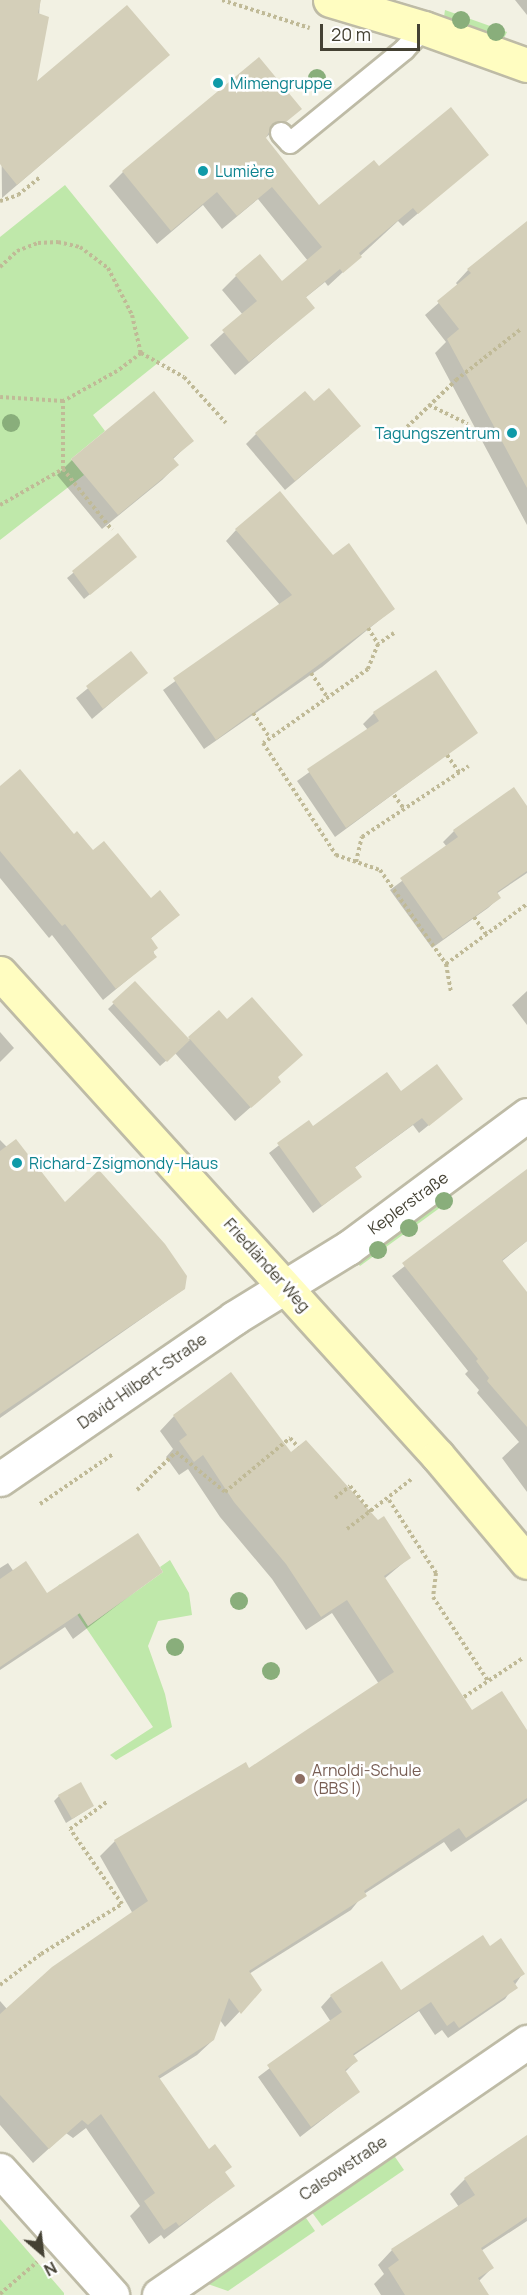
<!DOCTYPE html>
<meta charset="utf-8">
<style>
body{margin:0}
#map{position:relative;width:527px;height:2295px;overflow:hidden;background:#f2f1e3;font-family:Manrope,sans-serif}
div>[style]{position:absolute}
.green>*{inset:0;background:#bfe8aa}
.shadow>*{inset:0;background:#0003}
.building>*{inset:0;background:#d4cfb9}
.path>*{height:4px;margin-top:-2px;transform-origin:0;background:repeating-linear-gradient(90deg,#c0ba97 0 3px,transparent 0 6px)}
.roads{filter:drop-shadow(2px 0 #bebba6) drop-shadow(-2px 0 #bebba6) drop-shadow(0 2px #bebba6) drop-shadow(0 -2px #bebba6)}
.lane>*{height:20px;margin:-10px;padding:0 10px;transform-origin:10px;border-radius:10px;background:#fff}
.street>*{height:33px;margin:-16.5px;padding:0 16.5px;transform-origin:16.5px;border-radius:16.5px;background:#fff}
.secondary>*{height:33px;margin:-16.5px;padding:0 16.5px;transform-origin:16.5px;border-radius:16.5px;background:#fffdc1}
.trees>*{width:18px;height:18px;margin:-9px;border-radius:50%;background:#89ae7b}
.dots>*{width:16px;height:16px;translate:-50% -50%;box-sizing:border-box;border:3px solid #fff;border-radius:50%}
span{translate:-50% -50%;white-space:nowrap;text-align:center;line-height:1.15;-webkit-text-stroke:5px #fff;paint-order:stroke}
.culture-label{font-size:16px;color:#0d838f}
.left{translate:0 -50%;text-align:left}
.right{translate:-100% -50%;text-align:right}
.street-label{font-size:16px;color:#444133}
.education-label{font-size:16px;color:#785e54}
.north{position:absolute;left:12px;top:2223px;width:60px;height:60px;-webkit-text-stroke:4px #fff;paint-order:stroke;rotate:152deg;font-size:16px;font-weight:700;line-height:24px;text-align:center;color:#444133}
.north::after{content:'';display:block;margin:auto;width:21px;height:27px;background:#444133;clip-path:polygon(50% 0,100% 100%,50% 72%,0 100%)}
.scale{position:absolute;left:320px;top:24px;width:100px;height:27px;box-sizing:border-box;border:3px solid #444133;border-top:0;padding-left:8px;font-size:18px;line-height:21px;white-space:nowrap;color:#444133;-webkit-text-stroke:4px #fff;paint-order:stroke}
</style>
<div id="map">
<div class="green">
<i style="clip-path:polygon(445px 10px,507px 32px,504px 38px,444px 17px)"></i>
<i style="clip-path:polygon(65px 185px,189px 338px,93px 415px,105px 431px,71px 459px,84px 475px,0 540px,0 237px)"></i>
<i style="clip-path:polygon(448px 1194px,452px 1199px,360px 1266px,357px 1262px)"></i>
<i style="clip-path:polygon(170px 1560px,189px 1593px,192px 1615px,158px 1621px,148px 1646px,165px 1694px,172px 1727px,116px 1760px,110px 1755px,153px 1727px,58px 1586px,60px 1584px,88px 1626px,163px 1572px,160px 1567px)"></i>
<i style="clip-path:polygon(393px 2154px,404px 2170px,322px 2226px,311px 2211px)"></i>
<i style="clip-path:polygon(304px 2215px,315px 2231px,228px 2291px,205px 2283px)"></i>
<i style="clip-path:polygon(0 2219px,64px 2293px,64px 2295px,0 2295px)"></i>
</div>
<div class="shadow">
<i style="clip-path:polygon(0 0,40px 0,35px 85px,168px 55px,2px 198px)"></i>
<i style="clip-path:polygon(515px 0,527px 0,527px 15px)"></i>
<i style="clip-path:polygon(300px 109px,264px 139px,319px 207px,378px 168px,487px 155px,403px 226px,398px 221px,328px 286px,325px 282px,305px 298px,313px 308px,235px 375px,210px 345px,243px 315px,222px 290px,236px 276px,282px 283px,308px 261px,258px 199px,222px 229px,203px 205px,157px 244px,109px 186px,123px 172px)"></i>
<i style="clip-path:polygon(527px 223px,527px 525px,435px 353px,446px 342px,425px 315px,458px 286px,456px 283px,468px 270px)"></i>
<i style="clip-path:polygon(256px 434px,349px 436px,285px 490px,246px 444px)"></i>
<i style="clip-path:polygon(192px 441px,172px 460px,177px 465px,162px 480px,102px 529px,57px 475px,72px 460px)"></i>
<i style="clip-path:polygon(236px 530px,393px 609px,322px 667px,204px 749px,163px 690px,280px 605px,226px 541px)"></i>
<i style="clip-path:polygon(118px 536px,130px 562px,84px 599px,67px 578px)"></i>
<i style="clip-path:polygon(131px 653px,146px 673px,92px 719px,76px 698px)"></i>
<i style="clip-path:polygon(374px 713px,476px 733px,335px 837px,297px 781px,368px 730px,363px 724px)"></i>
<i style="clip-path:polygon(0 788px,74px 836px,150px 900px,178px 915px,150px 939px,155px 957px,103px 1000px,52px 935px,49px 938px,0 878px)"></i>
<i style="clip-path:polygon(527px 809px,527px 873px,496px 894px,499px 898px,488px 908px,432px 948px,390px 890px,447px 847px,443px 842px,454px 831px)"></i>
<i style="clip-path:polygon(135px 983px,188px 1040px,219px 1013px,279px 1082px,235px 1121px,175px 1053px,160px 1066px,108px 1009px)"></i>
<i style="clip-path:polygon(527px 991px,527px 1025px,512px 1005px)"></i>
<i style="clip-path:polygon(0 1032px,14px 1048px,0 1062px)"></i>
<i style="clip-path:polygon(401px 1093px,461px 1099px,419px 1133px,413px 1125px,354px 1168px,360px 1177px,313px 1213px,269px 1153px,309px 1122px,313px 1128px)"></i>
<i style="clip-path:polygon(0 1140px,64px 1205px,184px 1289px,0 1418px)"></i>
<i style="clip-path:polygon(527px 1171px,527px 1241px,501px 1262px,527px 1310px,527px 1492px,502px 1458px,519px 1442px,477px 1393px,479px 1390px,465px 1374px,468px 1371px,392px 1276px)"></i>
<i style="clip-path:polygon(174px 1416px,291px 1454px,409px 1558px,384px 1579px,472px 1712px,527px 1732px,527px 1801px,451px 1852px,444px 1842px,364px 1894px,351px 1910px,249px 1974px,260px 1990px,225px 2027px,220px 2020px,213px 2040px,197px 2055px,159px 2079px,233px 2186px,164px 2239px,161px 2235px,149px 2244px,130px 2216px,140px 2206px,86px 2128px,73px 2138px,66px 2133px,33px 2163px,0 2125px,0 2001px,7px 2009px,133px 1914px,100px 1856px,115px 1841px,248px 1770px,379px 1684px,332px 1613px,306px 1630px,272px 1579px,220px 1517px,188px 1469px,179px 1475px,166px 1457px,173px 1449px,160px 1431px)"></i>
<i style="clip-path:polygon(8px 1563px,14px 1572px,47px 1595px,161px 1572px,73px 1639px,65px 1627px,0 1670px,0 1568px)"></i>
<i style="clip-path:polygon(59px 1796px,93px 1806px,66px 1823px,54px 1801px)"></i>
<i style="clip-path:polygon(489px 1948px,523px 1973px,505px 1999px,448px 2038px,442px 2030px,435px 2035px,419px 2011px,353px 2056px,356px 2061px,345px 2072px,358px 2092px,300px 2137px,258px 2077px,331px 2022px,321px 2007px,331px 1996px,400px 1992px)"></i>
<i style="clip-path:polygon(524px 2139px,527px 2221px,481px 2251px,492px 2268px,478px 2282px,487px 2295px,381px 2295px,374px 2284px,384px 2274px,378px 2265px,392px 2250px,459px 2207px,450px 2194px,465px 2179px)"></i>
</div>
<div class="building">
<i style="clip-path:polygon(0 0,41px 0,38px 13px,49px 17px,37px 81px,127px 5px,170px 55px,17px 185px,0 164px)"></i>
<i style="clip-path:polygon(259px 57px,302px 109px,286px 122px,273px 124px,266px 138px,319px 205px,374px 160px,379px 166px,451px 107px,489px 155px,418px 214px,413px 208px,359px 253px,362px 257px,343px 273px,340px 269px,306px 297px,315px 308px,249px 362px,222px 330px,257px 301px,235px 275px,260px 254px,282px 281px,322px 247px,272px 187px,237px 216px,217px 192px,171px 231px,122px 171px)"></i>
<i style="clip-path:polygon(527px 221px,527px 488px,447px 339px,459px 329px,437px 301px,471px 273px,467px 269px)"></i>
<i style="clip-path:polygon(329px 388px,361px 426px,295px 481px,255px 433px,305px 391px,314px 401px)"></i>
<i style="clip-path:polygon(154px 391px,194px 441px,173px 458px,179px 465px,118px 515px,71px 459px)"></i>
<i style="clip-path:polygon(280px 491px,333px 555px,349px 543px,395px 609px,216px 740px,173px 678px,292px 595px,235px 529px)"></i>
<i style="clip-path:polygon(118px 533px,137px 557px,90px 595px,72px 571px)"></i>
<i style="clip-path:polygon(131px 651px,148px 673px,103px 709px,86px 686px)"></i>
<i style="clip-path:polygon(436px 670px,478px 733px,346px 828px,307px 769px,379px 721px,373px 712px)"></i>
<i style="clip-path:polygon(20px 769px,74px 834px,77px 831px,93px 850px,104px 841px,151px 898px,160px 890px,180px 915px,151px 938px,158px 948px,153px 952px,157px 957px,116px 989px,65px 924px,62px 926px,0 851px,0 786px)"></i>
<i style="clip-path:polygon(514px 787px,527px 806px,527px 871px,497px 892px,501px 898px,443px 939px,400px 878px,458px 837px,453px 830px)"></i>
<i style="clip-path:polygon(135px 981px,190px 1040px,167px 1062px,112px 1002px)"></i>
<i style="clip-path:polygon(252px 997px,303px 1055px,278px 1077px,281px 1082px,251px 1108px,188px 1037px,219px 1010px,227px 1019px)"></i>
<i style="clip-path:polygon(437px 1064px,463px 1099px,429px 1126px,422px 1118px,355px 1167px,362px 1177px,322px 1206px,277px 1143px,309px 1120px,313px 1126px,387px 1072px,401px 1091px)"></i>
<i style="clip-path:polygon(16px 1139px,65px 1202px,99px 1170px,165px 1244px,187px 1276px,185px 1289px,0 1414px,0 1151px)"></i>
<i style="clip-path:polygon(527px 1169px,527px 1241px,502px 1260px,527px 1292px,527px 1427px,487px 1381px,489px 1378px,476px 1361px,478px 1359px,402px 1263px)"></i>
<i style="clip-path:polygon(231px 1372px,291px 1452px,306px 1440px,378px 1520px,384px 1516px,411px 1558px,384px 1576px,472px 1710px,502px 1691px,527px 1730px,527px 1798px,466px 1838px,459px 1828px,364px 1891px,367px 1896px,249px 1971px,262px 1990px,241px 2014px,229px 1998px,214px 2040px,158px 2076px,209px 2149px,215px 2144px,232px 2167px,225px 2172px,235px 2186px,179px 2226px,176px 2222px,164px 2230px,144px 2201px,155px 2193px,101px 2114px,88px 2125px,82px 2120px,49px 2149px,0 2095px,0 2014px,52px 1967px,148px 1901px,114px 1840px,246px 1762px,249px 1768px,394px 1672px,347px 1600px,321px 1617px,286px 1564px,234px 1502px,203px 1455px,194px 1462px,179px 1441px,187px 1435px,173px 1415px)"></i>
<i style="clip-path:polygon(138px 1533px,163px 1572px,88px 1626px,80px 1613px,0 1667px,0 1579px,26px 1561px,47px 1593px)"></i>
<i style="clip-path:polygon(81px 1782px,94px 1806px,72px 1819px,58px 1795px)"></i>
<i style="clip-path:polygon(483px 1935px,490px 1946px,501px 1938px,525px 1974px,513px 1981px,518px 1988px,459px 2028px,454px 2021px,447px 2026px,431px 2002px,353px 2054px,358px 2061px,345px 2070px,360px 2092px,311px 2127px,267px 2065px,342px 2012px,330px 1995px,382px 1961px,401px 1990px)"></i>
<i style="clip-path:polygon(527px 2135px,527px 2217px,481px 2248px,494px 2268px,478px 2278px,489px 2295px,405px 2295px,388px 2268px,399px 2260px,391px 2249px,475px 2195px,464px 2178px)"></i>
</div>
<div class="path">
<i style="left:222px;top:0;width:92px;rotate:17.7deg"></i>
<i style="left:0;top:201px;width:19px;rotate:-18deg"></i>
<i style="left:18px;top:195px;width:28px;rotate:-39deg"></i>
<i style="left:0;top:267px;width:23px;rotate:-43deg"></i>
<i style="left:17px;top:251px;width:22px;rotate:-21deg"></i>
<i style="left:38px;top:243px;width:20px;rotate:-3deg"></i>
<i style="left:58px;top:242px;width:23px;rotate:13deg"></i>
<i style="left:80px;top:247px;width:35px;rotate:37deg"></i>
<i style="left:108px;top:268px;width:53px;rotate:62.9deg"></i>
<i style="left:132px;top:315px;width:39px;rotate:77deg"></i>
<i style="left:141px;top:353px;width:30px;rotate:143deg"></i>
<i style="left:117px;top:371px;width:62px;rotate:150.9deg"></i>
<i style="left:63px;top:401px;width:63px;rotate:-176.4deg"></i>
<i style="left:141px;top:353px;width:49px;rotate:29.2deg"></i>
<i style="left:184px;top:377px;width:62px;rotate:47.6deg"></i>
<i style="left:429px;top:405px;width:43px;rotate:26deg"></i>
<i style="left:407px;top:427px;width:68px;rotate:-43.8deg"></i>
<i style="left:456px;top:380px;width:83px;rotate:-38.1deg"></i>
<i style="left:63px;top:469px;width:78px;rotate:51.2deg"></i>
<i style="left:0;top:505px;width:73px;rotate:-29.7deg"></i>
<i style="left:63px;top:469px;width:68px;rotate:-90deg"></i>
<i style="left:368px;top:628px;width:19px;rotate:58deg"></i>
<i style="left:394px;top:633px;width:19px;rotate:145deg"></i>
<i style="left:378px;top:644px;width:27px;rotate:112deg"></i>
<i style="left:368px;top:669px;width:128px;rotate:144.8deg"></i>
<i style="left:263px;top:743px;width:134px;rotate:56.9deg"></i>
<i style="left:336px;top:855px;width:46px;rotate:18.8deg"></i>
<i style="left:380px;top:870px;width:115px;rotate:54.9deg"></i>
<i style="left:446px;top:964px;width:28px;rotate:80deg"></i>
<i style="left:311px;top:673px;width:30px;rotate:56deg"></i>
<i style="left:253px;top:713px;width:30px;rotate:56deg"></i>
<i style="left:447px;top:755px;width:21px;rotate:55deg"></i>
<i style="left:394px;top:795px;width:17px;rotate:54deg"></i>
<i style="left:356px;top:862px;width:26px;rotate:-77deg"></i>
<i style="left:362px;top:837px;width:128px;rotate:-33.6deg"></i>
<i style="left:474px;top:917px;width:21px;rotate:55deg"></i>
<i style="left:446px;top:964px;width:101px;rotate:-36.5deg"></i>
<i style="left:137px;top:1490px;width:54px;rotate:-44.3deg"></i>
<i style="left:176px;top:1452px;width:63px;rotate:39.2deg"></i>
<i style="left:225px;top:1492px;width:85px;rotate:-39.7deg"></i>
<i style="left:290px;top:1438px;width:12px;rotate:48deg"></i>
<i style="left:335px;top:1498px;width:19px;rotate:-39deg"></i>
<i style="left:350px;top:1486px;width:33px;rotate:51deg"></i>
<i style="left:389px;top:1500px;width:87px;rotate:57.2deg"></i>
<i style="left:436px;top:1573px;width:24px;rotate:97deg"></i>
<i style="left:433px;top:1597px;width:100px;rotate:56.8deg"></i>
<i style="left:40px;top:1504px;width:88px;rotate:-34.4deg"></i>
<i style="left:347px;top:1529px;width:83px;rotate:-37.7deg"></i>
<i style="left:464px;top:1697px;width:71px;rotate:-33.5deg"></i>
<i style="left:0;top:1985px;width:51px;rotate:-37.1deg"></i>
<i style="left:41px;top:1954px;width:95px;rotate:-31.7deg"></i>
<i style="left:122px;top:1904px;width:91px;rotate:-124.7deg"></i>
<i style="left:70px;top:1829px;width:47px;rotate:-36.4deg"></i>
<i style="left:0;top:2294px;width:49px;rotate:-40.9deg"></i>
</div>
<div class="roads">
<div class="lane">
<i style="left:281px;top:133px;width:13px;rotate:48deg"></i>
<i style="left:290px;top:143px;width:147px;rotate:-39.2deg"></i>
<i style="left:404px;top:50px;width:30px;rotate:-48deg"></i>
</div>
<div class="street">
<i style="left:0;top:1479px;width:284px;rotate:-34.5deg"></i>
<i style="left:234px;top:1318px;width:134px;rotate:-31.6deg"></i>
<i style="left:348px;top:1248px;width:223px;rotate:-36.6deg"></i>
<i style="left:0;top:2170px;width:168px;rotate:48.1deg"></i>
<i style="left:159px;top:2295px;width:447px;rotate:-34.5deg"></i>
</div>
<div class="secondary">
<i style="left:330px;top:0;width:98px;rotate:16.6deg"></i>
<i style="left:424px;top:28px;width:109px;rotate:19.8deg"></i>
<i style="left:0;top:973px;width:652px;rotate:47.8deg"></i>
<i style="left:438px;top:1456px;width:138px;rotate:50deg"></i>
</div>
</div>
<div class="trees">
<i style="left:461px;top:20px"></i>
<i style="left:496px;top:32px"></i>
<i style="left:317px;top:78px"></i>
<i style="left:11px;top:423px"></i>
<i style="left:444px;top:1201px"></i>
<i style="left:409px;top:1228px"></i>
<i style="left:378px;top:1250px"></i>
<i style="left:239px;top:1601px"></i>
<i style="left:175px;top:1647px"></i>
<i style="left:271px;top:1671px"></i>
</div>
<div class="dots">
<i style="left:218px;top:83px;background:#0f9aa8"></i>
<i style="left:203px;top:171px;background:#0f9aa8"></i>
<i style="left:512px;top:433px;background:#0f9aa8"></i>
<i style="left:17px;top:1163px;background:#0f9aa8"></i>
<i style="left:300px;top:1779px;background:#8d6e63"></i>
</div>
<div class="culture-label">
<span class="left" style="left:230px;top:83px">Mimengruppe</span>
<span class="left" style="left:215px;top:171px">Lumière</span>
<span class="right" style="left:500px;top:433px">Tagungszentrum</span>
<span class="left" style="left:29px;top:1163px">Richard-Zsigmondy-Haus</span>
</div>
<div class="street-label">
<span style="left:408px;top:1203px;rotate:-36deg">Keplerstraße</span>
<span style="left:267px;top:1265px;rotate:48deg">Friedländer Weg</span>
<span style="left:142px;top:1381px;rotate:-35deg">David-Hilbert-Straße</span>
<span style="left:343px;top:2168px;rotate:-34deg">Calsowstraße</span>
</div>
<div class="education-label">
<span class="left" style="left:312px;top:1779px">Arnoldi-Schule<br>(BBS I)</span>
</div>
<div class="north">N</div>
<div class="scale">20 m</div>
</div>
